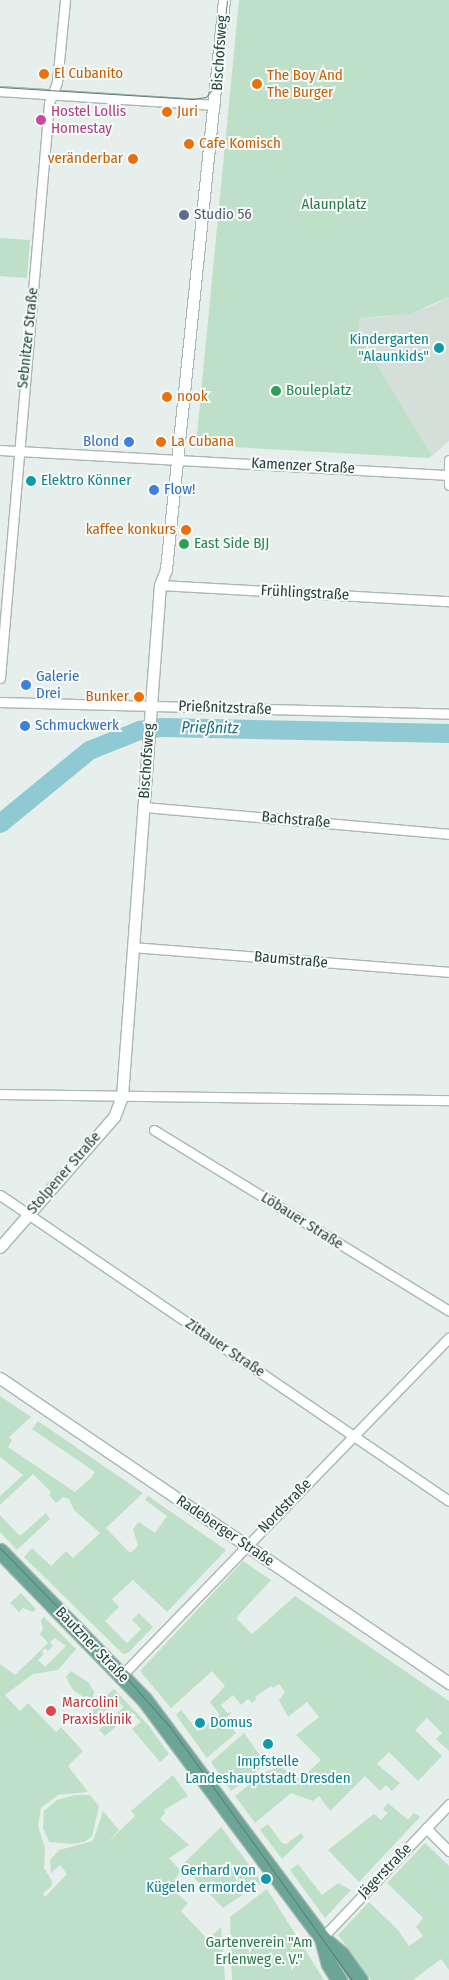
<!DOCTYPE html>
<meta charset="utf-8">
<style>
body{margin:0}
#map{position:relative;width:449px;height:1980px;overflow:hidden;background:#e6efeb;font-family:"Fira Sans Condensed",sans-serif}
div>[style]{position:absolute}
.built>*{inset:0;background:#d4dfda}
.green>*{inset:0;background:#bfe0c8}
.river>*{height:19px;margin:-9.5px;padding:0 9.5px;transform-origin:9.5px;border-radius:9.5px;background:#8ec9d4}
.roads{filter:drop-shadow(1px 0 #a8b8b2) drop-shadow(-1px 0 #a8b8b2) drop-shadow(0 1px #a8b8b2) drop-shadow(0 -1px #a8b8b2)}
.minor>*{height:9px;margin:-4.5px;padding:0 4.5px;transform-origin:4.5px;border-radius:4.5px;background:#fff}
.tertiary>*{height:11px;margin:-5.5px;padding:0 5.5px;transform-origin:5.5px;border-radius:5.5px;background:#fff}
.primary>*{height:15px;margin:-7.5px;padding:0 7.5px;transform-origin:7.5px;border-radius:7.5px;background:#6aa596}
.tram>*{height:1px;margin:-0.5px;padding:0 0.5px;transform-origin:0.5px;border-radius:0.5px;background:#5f7d75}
.dots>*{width:14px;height:14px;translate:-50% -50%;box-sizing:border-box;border:2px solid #f7fbf9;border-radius:50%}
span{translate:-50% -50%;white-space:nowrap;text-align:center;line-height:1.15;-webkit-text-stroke:4px #f7fbf9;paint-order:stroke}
.street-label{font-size:15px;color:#24423a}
.food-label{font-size:15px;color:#c56008}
.left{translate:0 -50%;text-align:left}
.right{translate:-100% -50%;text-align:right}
.hotel-label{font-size:15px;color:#b23c85}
.park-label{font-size:15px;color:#2d7a4b}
.service-label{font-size:15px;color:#4e5e75}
.culture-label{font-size:15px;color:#0d838f}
.leisure-label{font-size:15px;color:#27864d}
.shop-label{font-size:15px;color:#366cbe}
.health-label{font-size:15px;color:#be3a42}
.water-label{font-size:16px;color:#1c6f80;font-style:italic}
</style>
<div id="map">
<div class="built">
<i style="clip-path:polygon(449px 297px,449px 441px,432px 456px,358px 333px,360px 318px,384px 317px,429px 307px)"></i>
</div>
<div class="green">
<i style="clip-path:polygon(239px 0,449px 0,449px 297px,409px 314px,360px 318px,358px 333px,432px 456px,429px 458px,196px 445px)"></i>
<i style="clip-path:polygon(0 238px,30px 240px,27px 278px,0 276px)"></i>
<i style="clip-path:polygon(0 1396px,31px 1417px,9px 1437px,12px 1440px,8px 1447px,75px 1492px,91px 1478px,95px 1472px,32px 1429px,38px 1421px,143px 1493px,106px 1528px,130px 1553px,138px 1546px,133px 1529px,139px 1522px,155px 1533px,167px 1516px,145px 1500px,148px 1496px,226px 1550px,167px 1612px,133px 1580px,112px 1599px,119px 1607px,105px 1621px,127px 1643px,141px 1629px,132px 1620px,139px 1613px,153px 1627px,128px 1653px,123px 1654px,24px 1557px,32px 1548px,51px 1566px,66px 1551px,73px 1558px,100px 1533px,74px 1510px,69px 1499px,63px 1497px,56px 1503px,49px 1495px,51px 1492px,33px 1474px,0 1505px,0 1496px,23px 1475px,0 1457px)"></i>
<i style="clip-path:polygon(46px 1513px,50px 1519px,17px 1550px,0 1532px,0 1515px,20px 1536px)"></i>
<i style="clip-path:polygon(243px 1561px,271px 1580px,236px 1618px,252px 1634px,295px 1596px,449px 1701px,449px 1751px,436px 1739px,442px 1733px,427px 1718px,415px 1730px,442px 1756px,418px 1781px,389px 1752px,377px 1764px,400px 1783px,392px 1791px,386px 1785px,380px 1791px,365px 1776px,330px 1811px,319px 1796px,313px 1801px,291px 1793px,255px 1823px,235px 1796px,267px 1771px,281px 1767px,300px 1780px,321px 1760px,296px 1735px,319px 1717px,307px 1702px,288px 1717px,279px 1700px,285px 1692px,279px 1684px,273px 1688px,271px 1686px,255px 1697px,256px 1700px,252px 1703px,248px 1699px,241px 1705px,233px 1695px,221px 1705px,227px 1713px,232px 1712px,225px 1719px,236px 1733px,207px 1758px,176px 1715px,181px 1710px,198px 1731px,220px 1715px,210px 1702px,225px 1686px,212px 1671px,171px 1708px,140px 1671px)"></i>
<i style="clip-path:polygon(21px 1593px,36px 1609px,33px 1612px,23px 1608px,19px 1612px,10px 1603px)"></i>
<i style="clip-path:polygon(evenodd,44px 1617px,76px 1649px,58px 1670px,33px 1674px,5px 1695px,20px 1711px,28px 1703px,56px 1732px,61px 1727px,83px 1751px,68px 1766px,88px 1792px,58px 1795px,41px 1808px,38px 1826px,45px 1848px,44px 1868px,52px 1881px,52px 1885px,43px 1894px,45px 1897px,67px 1874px,60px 1865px,51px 1873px,50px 1860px,59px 1850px,93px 1841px,103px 1811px,119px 1830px,107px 1843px,135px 1816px,131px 1811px,173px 1775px,188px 1796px,164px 1810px,165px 1813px,160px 1819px,189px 1845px,169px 1858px,180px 1870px,172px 1889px,188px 1903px,181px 1911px,208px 1940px,221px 1927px,225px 1980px,0 1980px,0 1664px,15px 1675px,48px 1643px,40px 1634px,43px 1630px,41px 1620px,44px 1617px,55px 1638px,66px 1646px,45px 1667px,38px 1660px,44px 1654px,42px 1651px,45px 1648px,48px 1651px,53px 1646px,50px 1642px,55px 1638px)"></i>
<i style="clip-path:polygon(71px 1671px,88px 1682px,94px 1691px,93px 1698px,85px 1698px,73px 1690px,66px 1677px)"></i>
<i style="clip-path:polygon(114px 1689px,149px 1726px,169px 1754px,160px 1762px,132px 1729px,141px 1722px,132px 1712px,105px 1736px,99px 1730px,124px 1707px,117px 1700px,96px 1720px,93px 1719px,93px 1707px)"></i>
<i style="clip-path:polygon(244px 1733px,266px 1764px,231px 1791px,211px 1762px)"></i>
<i style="clip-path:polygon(75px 1795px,90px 1795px,99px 1806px,92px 1836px,84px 1842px,72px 1844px,49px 1842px,43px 1828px,44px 1811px,57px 1800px)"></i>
<i style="clip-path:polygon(388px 1803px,408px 1820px,414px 1813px,420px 1817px,359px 1882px,328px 1850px,374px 1814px,381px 1820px,388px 1813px,383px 1809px)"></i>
<i style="clip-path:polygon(268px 1824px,282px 1843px,286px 1844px,301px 1833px,304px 1837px,282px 1859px,260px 1830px)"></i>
<i style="clip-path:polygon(221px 1827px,262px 1882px,223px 1908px,182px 1865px)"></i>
<i style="clip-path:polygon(425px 1843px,449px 1866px,449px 1970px,441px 1959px,413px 1980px,371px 1980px,338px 1935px,369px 1902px,398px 1930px,409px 1946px,423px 1936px,416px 1927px,423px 1918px,387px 1883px)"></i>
<i style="clip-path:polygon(298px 1864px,322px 1895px,338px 1883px,351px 1890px,325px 1918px,290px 1870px)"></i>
<i style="clip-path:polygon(267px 1889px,270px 1894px,324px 1980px,232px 1980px,230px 1917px)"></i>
</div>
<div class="river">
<i style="left:0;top:823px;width:115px;rotate:-39.4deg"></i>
<i style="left:89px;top:750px;width:54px;rotate:-21.8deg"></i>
<i style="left:139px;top:730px;width:22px;rotate:-8deg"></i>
<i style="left:161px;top:727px;width:288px;rotate:1.2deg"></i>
</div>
<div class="roads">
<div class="minor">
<i style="left:0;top:91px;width:215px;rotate:3.7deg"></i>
<i style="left:0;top:450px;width:450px;rotate:3.2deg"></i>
<i style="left:449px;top:460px;width:25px;rotate:90deg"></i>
<i style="left:160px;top:585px;width:289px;rotate:3.2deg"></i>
<i style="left:0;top:678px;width:577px;rotate:-85.13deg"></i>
<i style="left:49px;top:103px;width:22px;rotate:-69deg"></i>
<i style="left:57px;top:82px;width:82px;rotate:-84.4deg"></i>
<i style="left:0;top:702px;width:449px;rotate:1.5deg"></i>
<i style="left:143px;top:807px;width:307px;rotate:5deg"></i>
<i style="left:133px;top:947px;width:317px;rotate:4.5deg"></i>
<i style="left:0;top:1094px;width:449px;rotate:0.8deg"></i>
<i style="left:154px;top:1130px;width:346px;rotate:31.5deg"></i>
<i style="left:0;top:1195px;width:543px;rotate:34.27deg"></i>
<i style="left:122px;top:1675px;width:470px;rotate:-45.9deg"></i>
<i style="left:426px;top:1828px;width:33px;rotate:45deg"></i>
<i style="left:322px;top:1938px;width:185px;rotate:-46.5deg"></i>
</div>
<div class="tertiary">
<i style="left:0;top:1247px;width:173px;rotate:-48.8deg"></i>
<i style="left:114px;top:1117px;width:22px;rotate:-69deg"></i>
<i style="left:122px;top:1096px;width:512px;rotate:-85.75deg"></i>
<i style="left:160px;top:585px;width:17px;rotate:-69deg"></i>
<i style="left:166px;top:569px;width:572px;rotate:-84.18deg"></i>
<i style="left:0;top:1378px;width:543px;rotate:34.19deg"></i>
</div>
<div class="primary">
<i style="left:0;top:1551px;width:206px;rotate:45.8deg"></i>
<i style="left:144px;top:1699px;width:298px;rotate:53.3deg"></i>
<i style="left:322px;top:1938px;width:25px;rotate:40deg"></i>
<i style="left:341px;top:1954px;width:32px;rotate:54deg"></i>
<i style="left:322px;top:1938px;width:27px;rotate:75deg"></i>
<i style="left:329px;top:1964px;width:19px;rotate:58deg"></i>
</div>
</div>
<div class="tram">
<i style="left:0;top:87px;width:193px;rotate:3.6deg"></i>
<i style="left:193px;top:99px;width:13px;rotate:-9deg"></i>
<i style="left:206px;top:97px;width:19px;rotate:-51deg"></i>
<i style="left:218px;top:82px;width:82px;rotate:-83.7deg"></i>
<i style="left:0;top:1548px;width:176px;rotate:45.7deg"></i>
<i style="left:123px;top:1674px;width:71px;rotate:48.4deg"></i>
<i style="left:170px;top:1727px;width:312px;rotate:54.3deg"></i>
</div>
<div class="dots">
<i style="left:44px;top:74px;background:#e8710a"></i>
<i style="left:257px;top:84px;background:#e8710a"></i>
<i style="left:167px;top:112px;background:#e8710a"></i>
<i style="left:41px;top:120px;background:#d1479c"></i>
<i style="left:189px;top:144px;background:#e8710a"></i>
<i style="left:133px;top:159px;background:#e8710a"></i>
<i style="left:184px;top:215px;background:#5c6f8a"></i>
<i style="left:439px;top:348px;background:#0f9aa8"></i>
<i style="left:276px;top:391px;background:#2e9e5b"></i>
<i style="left:167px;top:397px;background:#e8710a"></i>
<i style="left:129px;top:442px;background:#3f7fe0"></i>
<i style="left:161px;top:442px;background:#e8710a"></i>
<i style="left:31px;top:481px;background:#0f9aa8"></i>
<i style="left:154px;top:490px;background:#3f7fe0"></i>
<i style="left:186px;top:530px;background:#e8710a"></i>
<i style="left:184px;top:544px;background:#2e9e5b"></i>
<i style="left:26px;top:685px;background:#3f7fe0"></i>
<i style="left:139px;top:697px;background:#e8710a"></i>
<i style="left:25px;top:726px;background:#3f7fe0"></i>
<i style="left:51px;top:1711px;background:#e0444e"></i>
<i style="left:200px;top:1723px;background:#0f9aa8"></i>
<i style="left:268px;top:1744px;background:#0f9aa8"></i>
<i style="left:266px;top:1879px;background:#0f9aa8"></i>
</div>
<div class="street-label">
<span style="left:220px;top:53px;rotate:-86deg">Bischofsweg</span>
<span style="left:28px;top:338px;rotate:-84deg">Sebnitzer Straße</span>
<span style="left:303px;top:466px;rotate:3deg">Kamenzer Straße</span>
<span style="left:305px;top:593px;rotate:3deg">Frühlingstraße</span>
<span style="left:225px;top:708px;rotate:2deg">Prießnitzstraße</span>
<span style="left:147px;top:761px;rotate:-86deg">Bischofsweg</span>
<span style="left:296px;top:820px;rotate:5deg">Bachstraße</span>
<span style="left:291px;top:960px;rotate:5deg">Baumstraße</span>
<span style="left:64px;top:1173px;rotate:-49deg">Stolpener Straße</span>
<span style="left:302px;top:1221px;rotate:32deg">Löbauer Straße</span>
<span style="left:225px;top:1348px;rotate:34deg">Zittauer Straße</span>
<span style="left:285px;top:1506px;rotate:-46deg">Nordstraße</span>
<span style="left:225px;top:1531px;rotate:34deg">Radeberger Straße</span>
<span style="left:92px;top:1645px;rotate:46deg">Bautzner Straße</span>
<span style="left:385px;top:1871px;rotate:-46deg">Jägerstraße</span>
</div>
<div class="food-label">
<span class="left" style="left:54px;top:74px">El Cubanito</span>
<span class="left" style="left:267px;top:84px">The Boy And<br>The Burger</span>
<span class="left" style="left:177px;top:112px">Juri</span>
<span class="left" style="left:199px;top:144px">Cafe Komisch</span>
<span class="right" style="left:123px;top:159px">veränderbar</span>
<span class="left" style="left:177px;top:397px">nook</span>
<span class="left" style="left:171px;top:442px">La Cubana</span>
<span class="right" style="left:176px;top:530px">kaffee konkurs</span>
<span class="right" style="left:129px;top:697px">Bunker</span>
</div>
<div class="hotel-label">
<span class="left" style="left:51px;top:120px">Hostel Lollis<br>Homestay</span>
</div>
<div class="park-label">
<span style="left:334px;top:205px">Alaunplatz</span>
<span style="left:259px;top:1951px">Gartenverein "Am<br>Erlenweg e. V."</span>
</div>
<div class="service-label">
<span class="left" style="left:194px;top:215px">Studio 56</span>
</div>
<div class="culture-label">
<span class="right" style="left:429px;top:348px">Kindergarten<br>"Alaunkids"</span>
<span class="left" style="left:41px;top:481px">Elektro Könner</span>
<span class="left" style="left:210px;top:1723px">Domus</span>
<span style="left:268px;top:1770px">Impfstelle<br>Landeshauptstadt Dresden</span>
<span class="right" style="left:256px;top:1879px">Gerhard von<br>Kügelen ermordet</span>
</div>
<div class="leisure-label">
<span class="left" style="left:286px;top:391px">Bouleplatz</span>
<span class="left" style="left:194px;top:544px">East Side BJJ</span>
</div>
<div class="shop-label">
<span class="right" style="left:119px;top:442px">Blond</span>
<span class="left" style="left:164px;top:490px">Flow!</span>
<span class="left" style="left:36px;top:685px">Galerie<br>Drei</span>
<span class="left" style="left:35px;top:726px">Schmuckwerk</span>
</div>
<div class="health-label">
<span class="left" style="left:62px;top:1711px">Marcolini<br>Praxisklinik</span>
</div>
<div class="water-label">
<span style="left:210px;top:728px;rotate:1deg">Prießnitz</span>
</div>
</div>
